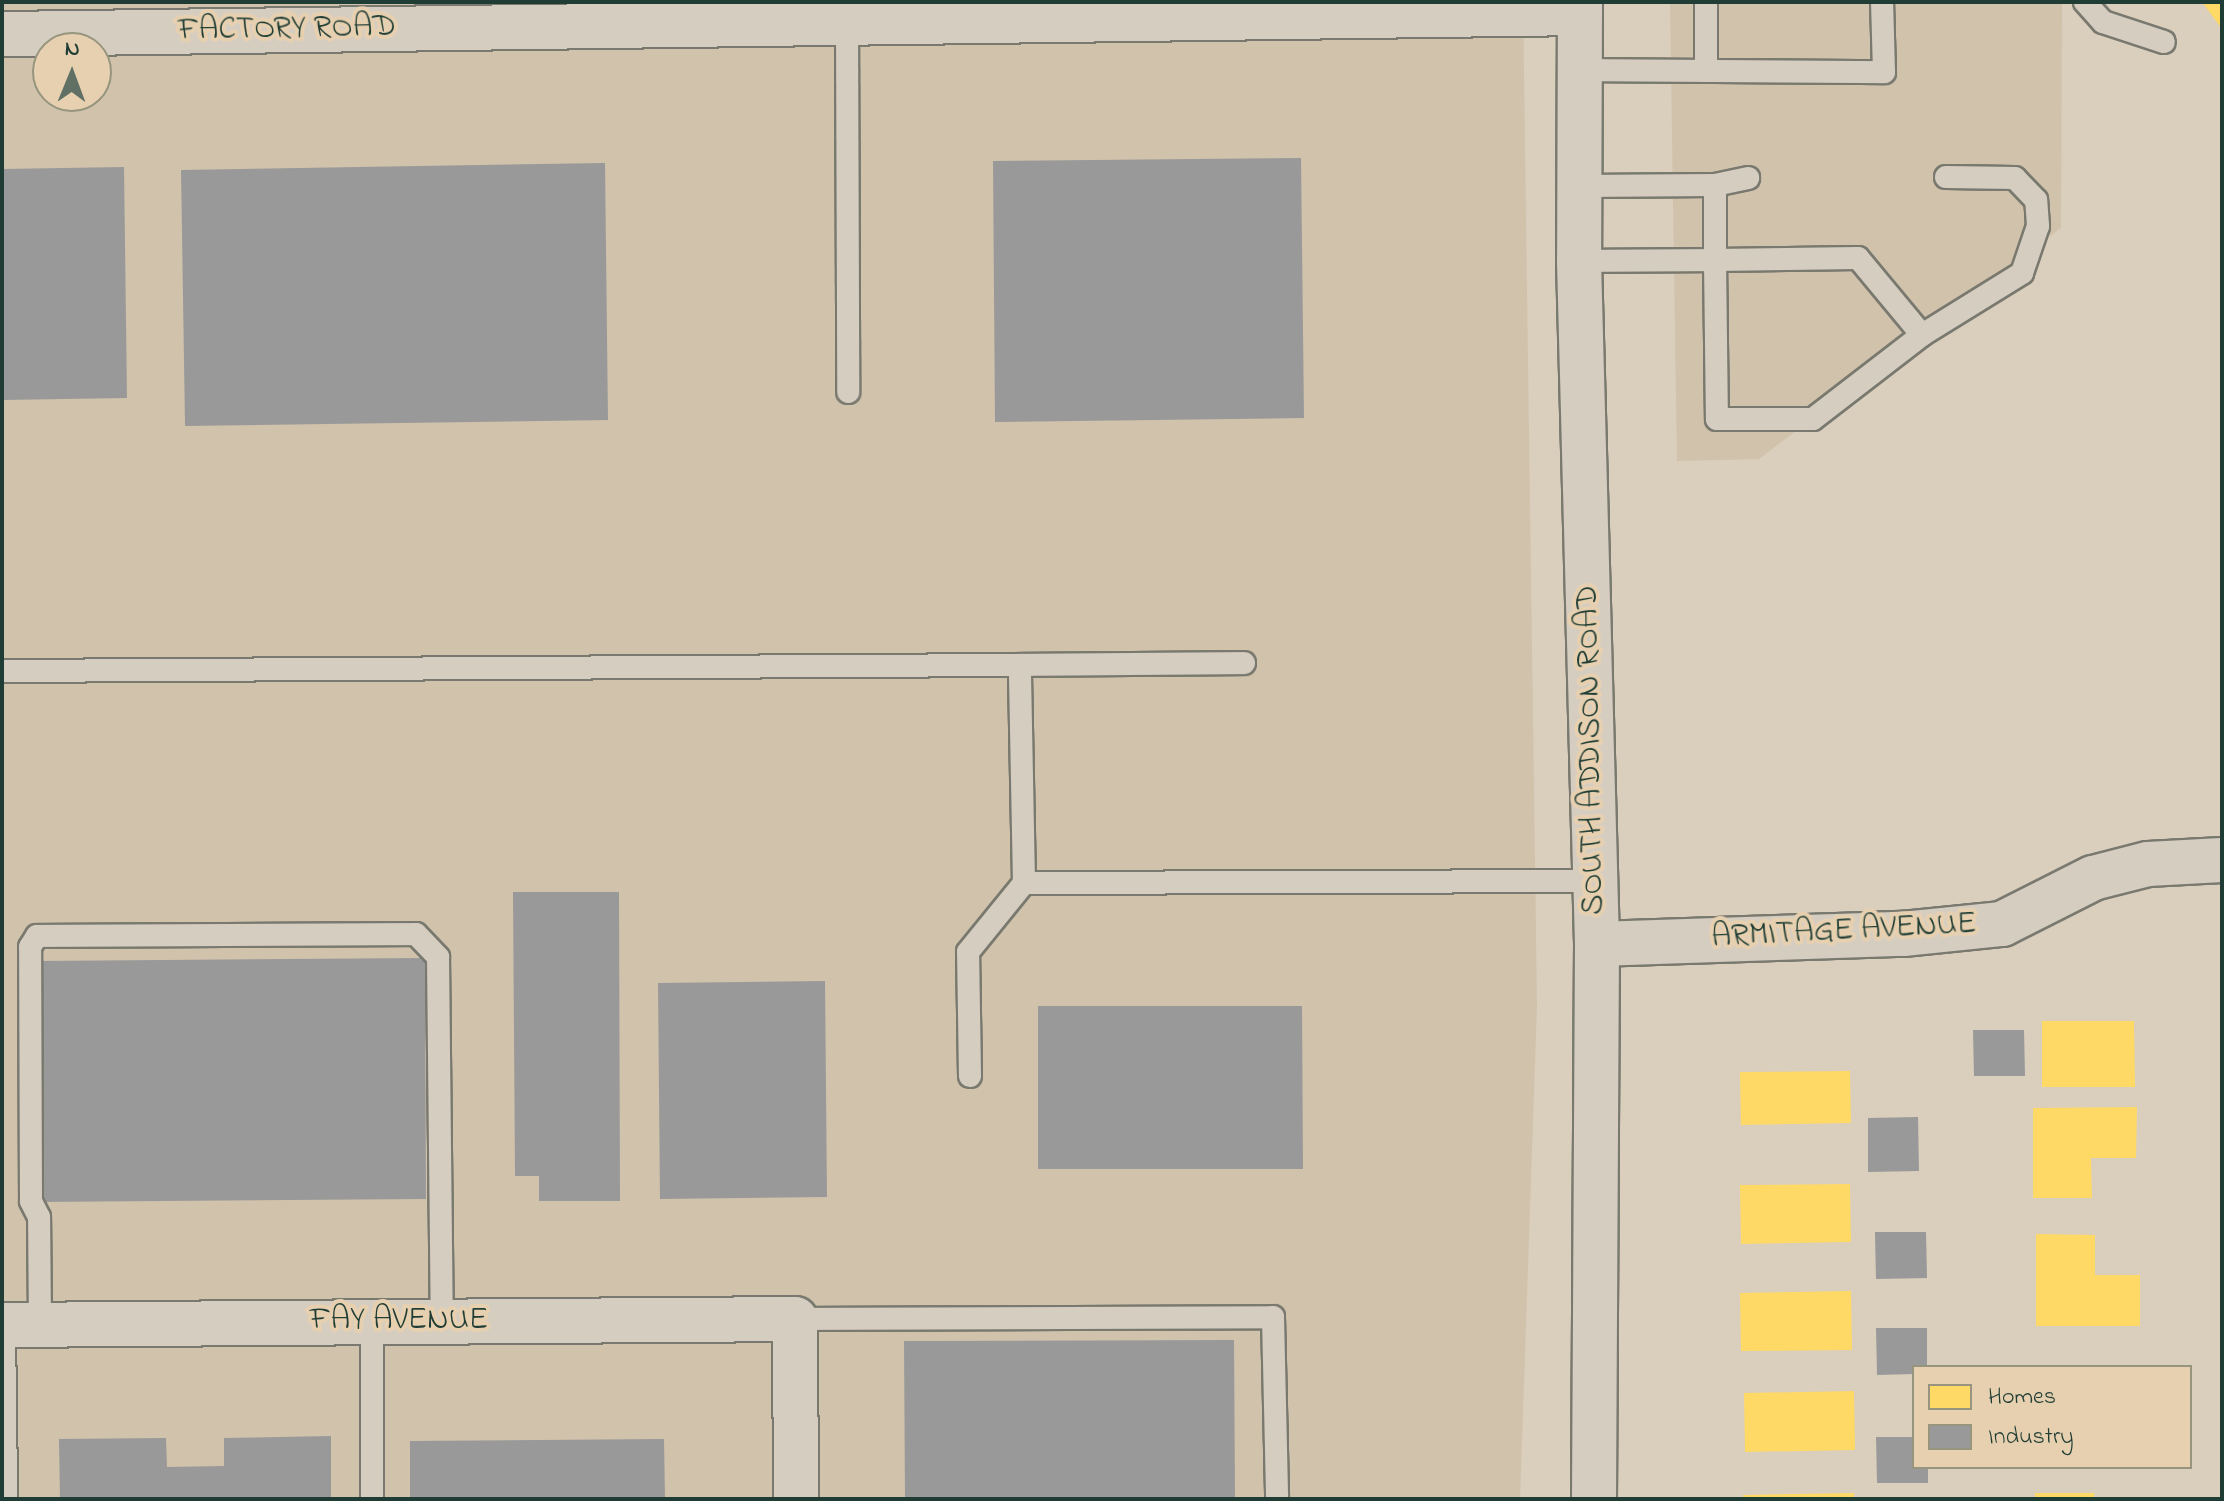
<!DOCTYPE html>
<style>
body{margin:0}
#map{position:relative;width:2224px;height:1501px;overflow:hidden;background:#dacebd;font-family:"Indie Flower",sans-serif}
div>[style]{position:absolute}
.built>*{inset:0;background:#d1c2ab}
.homes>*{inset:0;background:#ffd966}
.industry>*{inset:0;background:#999}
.roads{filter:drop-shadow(2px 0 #79796f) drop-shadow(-2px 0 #79796f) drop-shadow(0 2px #79796f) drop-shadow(0 -2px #79796f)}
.lane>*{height:22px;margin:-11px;padding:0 11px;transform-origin:11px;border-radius:11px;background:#d6cdc1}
.street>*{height:44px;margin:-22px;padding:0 22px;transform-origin:22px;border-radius:22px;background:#d6cdc1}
.secondary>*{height:44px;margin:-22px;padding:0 22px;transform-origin:22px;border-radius:22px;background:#d6cdc1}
span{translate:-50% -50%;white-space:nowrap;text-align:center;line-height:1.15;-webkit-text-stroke:8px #e7d0b0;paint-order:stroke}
.street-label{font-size:32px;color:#1f3d34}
.frame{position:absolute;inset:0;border:4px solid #1f3d34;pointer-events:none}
.legend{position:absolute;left:1912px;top:1365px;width:280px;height:104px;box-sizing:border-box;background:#e7d0b0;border:2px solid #97957e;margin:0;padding:10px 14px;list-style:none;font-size:24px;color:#1f3d34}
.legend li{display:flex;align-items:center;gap:16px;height:40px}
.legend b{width:40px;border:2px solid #97957e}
.north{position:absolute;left:32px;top:32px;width:80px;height:80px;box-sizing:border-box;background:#e7d0b0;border:2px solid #97957e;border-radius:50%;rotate:1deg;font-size:22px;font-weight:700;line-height:32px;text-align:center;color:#1f3d34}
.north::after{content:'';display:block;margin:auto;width:28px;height:36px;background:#607064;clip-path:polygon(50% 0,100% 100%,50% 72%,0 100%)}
</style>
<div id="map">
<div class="built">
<i style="clip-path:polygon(evenodd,2px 2px,1523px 2px,1537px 1005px,1520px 1499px,2px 1499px,2px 2px,48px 48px,96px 48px,96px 96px,48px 96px,48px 48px)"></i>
<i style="clip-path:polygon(1670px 2px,2062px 2px,2061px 228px,1759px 459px,1677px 461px)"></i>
</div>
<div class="homes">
<i style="clip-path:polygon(2202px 2px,2222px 2px,2222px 29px)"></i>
<i style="clip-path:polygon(2042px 1021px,2134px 1021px,2135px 1087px,2042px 1087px)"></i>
<i style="clip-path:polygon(1850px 1071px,1851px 1123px,1741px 1125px,1740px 1072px)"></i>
<i style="clip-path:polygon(2137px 1107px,2136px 1158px,2091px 1158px,2092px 1198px,2033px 1198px,2033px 1108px)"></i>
<i style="clip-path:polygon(1850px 1184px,1851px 1242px,1741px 1244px,1740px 1185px)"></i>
<i style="clip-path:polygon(2036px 1234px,2095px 1235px,2095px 1275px,2140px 1275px,2140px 1326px,2036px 1326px)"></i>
<i style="clip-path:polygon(1851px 1291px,1852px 1350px,1741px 1351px,1740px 1293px)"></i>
<i style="clip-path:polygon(1854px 1391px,1855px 1450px,1745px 1452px,1744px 1393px)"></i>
<i style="clip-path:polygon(1854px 1493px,1854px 1499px,1743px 1499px,1743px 1495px)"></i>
<i style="clip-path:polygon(2035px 1493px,2094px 1493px,2094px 1499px,2035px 1499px)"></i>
</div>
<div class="industry">
<i style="clip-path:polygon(1301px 158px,1304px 418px,995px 422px,993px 161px)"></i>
<i style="clip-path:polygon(605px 163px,608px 420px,185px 426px,181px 170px)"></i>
<i style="clip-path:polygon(124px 167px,127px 398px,2px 400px,2px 169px)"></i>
<i style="clip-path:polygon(513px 892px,619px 892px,620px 1201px,539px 1201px,539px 1176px,515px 1176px)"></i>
<i style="clip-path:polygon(425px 958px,426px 1199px,39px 1202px,37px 961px)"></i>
<i style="clip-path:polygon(825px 981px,827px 1197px,660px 1199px,658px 983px)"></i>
<i style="clip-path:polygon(1038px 1006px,1302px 1006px,1303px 1169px,1038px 1169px)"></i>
<i style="clip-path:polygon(1973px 1030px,2024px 1030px,2025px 1076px,1974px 1076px)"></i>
<i style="clip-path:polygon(1918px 1117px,1919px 1171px,1868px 1172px,1868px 1118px)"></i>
<i style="clip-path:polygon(1875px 1232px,1926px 1232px,1927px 1278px,1876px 1279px)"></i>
<i style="clip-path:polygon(1876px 1328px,1927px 1328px,1927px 1367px,1914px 1367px,1914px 1374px,1877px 1375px)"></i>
<i style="clip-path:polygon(1234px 1340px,1235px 1499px,905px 1499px,904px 1341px)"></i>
<i style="clip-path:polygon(331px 1436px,331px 1499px,60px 1499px,59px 1439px,166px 1438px,167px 1467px,224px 1466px,224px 1438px)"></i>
<i style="clip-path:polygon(1876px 1437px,1914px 1437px,1914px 1467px,1928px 1467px,1928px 1483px,1877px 1483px)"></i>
<i style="clip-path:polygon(664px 1439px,665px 1499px,410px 1499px,410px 1441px)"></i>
</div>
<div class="roads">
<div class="lane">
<i style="left:2085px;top:2px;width:27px;rotate:48deg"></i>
<i style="left:2103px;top:22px;width:64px;rotate:18.2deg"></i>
<i style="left:847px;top:21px;width:371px;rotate:89.8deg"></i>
<i style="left:1580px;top:70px;width:304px;rotate:0.4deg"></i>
<i style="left:1884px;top:72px;width:70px;rotate:-91.6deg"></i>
<i style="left:1706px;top:71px;width:69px;rotate:-90deg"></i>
<i style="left:1715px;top:185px;width:34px;rotate:-12deg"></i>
<i style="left:1579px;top:261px;width:136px;rotate:-0.4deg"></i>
<i style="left:1715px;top:260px;width:159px;rotate:89.3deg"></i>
<i style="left:1717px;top:419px;width:96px"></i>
<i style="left:1813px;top:419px;width:138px;rotate:-37.6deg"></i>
<i style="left:1922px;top:335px;width:100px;rotate:-129.7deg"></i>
<i style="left:1858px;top:258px;width:143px;rotate:179.2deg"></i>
<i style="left:1715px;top:260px;width:75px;rotate:-90deg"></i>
<i style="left:1715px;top:185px;width:135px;rotate:179.6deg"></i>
<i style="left:1922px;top:335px;width:118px;rotate:-31.8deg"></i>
<i style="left:2022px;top:273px;width:50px;rotate:-71.2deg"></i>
<i style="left:2038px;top:226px;width:26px;rotate:-94deg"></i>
<i style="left:2036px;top:200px;width:30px;rotate:-134deg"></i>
<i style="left:2015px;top:178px;width:69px;rotate:-179.2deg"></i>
<i style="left:2px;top:671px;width:1018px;rotate:-0.34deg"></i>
<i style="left:1024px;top:883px;width:571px;rotate:-0.2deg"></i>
<i style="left:970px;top:1076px;width:124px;rotate:-90.9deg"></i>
<i style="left:968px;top:952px;width:89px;rotate:-50.9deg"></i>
<i style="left:1024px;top:883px;width:218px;rotate:-91.1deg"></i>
<i style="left:1020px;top:665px;width:224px;rotate:-0.5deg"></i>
<i style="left:795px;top:1319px;width:478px;rotate:-0.2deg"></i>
<i style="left:1273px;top:1317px;width:182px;rotate:88.7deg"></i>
<i style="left:40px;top:1324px;width:107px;rotate:-90.5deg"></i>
<i style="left:39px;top:1217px;width:18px;rotate:-117deg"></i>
<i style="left:31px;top:1201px;width:254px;rotate:-90.2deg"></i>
<i style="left:30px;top:947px;width:13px;rotate:-58deg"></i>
<i style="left:37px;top:936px;width:379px;rotate:-0.3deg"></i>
<i style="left:416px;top:934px;width:32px;rotate:46deg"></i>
<i style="left:438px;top:957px;width:364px;rotate:89.4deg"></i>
<i style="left:4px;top:1325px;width:174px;rotate:89.3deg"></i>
<i style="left:372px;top:1499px;width:178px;rotate:-90deg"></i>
</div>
<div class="street">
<i style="left:2px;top:34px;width:1578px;rotate:-0.76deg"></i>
<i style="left:1597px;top:944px;width:306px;rotate:-1.9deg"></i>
<i style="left:1903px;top:934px;width:100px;rotate:-5.8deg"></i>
<i style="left:2002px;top:924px;width:102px;rotate:-26.8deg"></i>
<i style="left:2093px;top:878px;width:57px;rotate:-14.3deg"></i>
<i style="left:2148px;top:864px;width:74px;rotate:-3.1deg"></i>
<i style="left:2px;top:1325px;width:793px;rotate:-0.43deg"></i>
<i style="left:795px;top:1319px;width:180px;rotate:89.7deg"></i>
</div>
<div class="secondary">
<i style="left:1580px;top:2px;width:259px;rotate:90.2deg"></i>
<i style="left:1579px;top:261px;width:683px;rotate:88.49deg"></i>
<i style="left:1597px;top:944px;width:555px;rotate:90.31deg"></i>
</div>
</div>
<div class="street-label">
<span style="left:287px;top:30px;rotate:-1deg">FACTORY ROAD</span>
<span style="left:1592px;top:750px;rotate:-91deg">SOUTH ADDISON ROAD</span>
<span style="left:1844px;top:932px;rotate:-3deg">ARMITAGE AVENUE</span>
<span style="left:399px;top:1321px">FAY AVENUE</span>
</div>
<div class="frame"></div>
<ul class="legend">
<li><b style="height:22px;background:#ffd966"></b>Homes</li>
<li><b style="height:22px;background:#999"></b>Industry</li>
</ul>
<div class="north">N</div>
</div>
